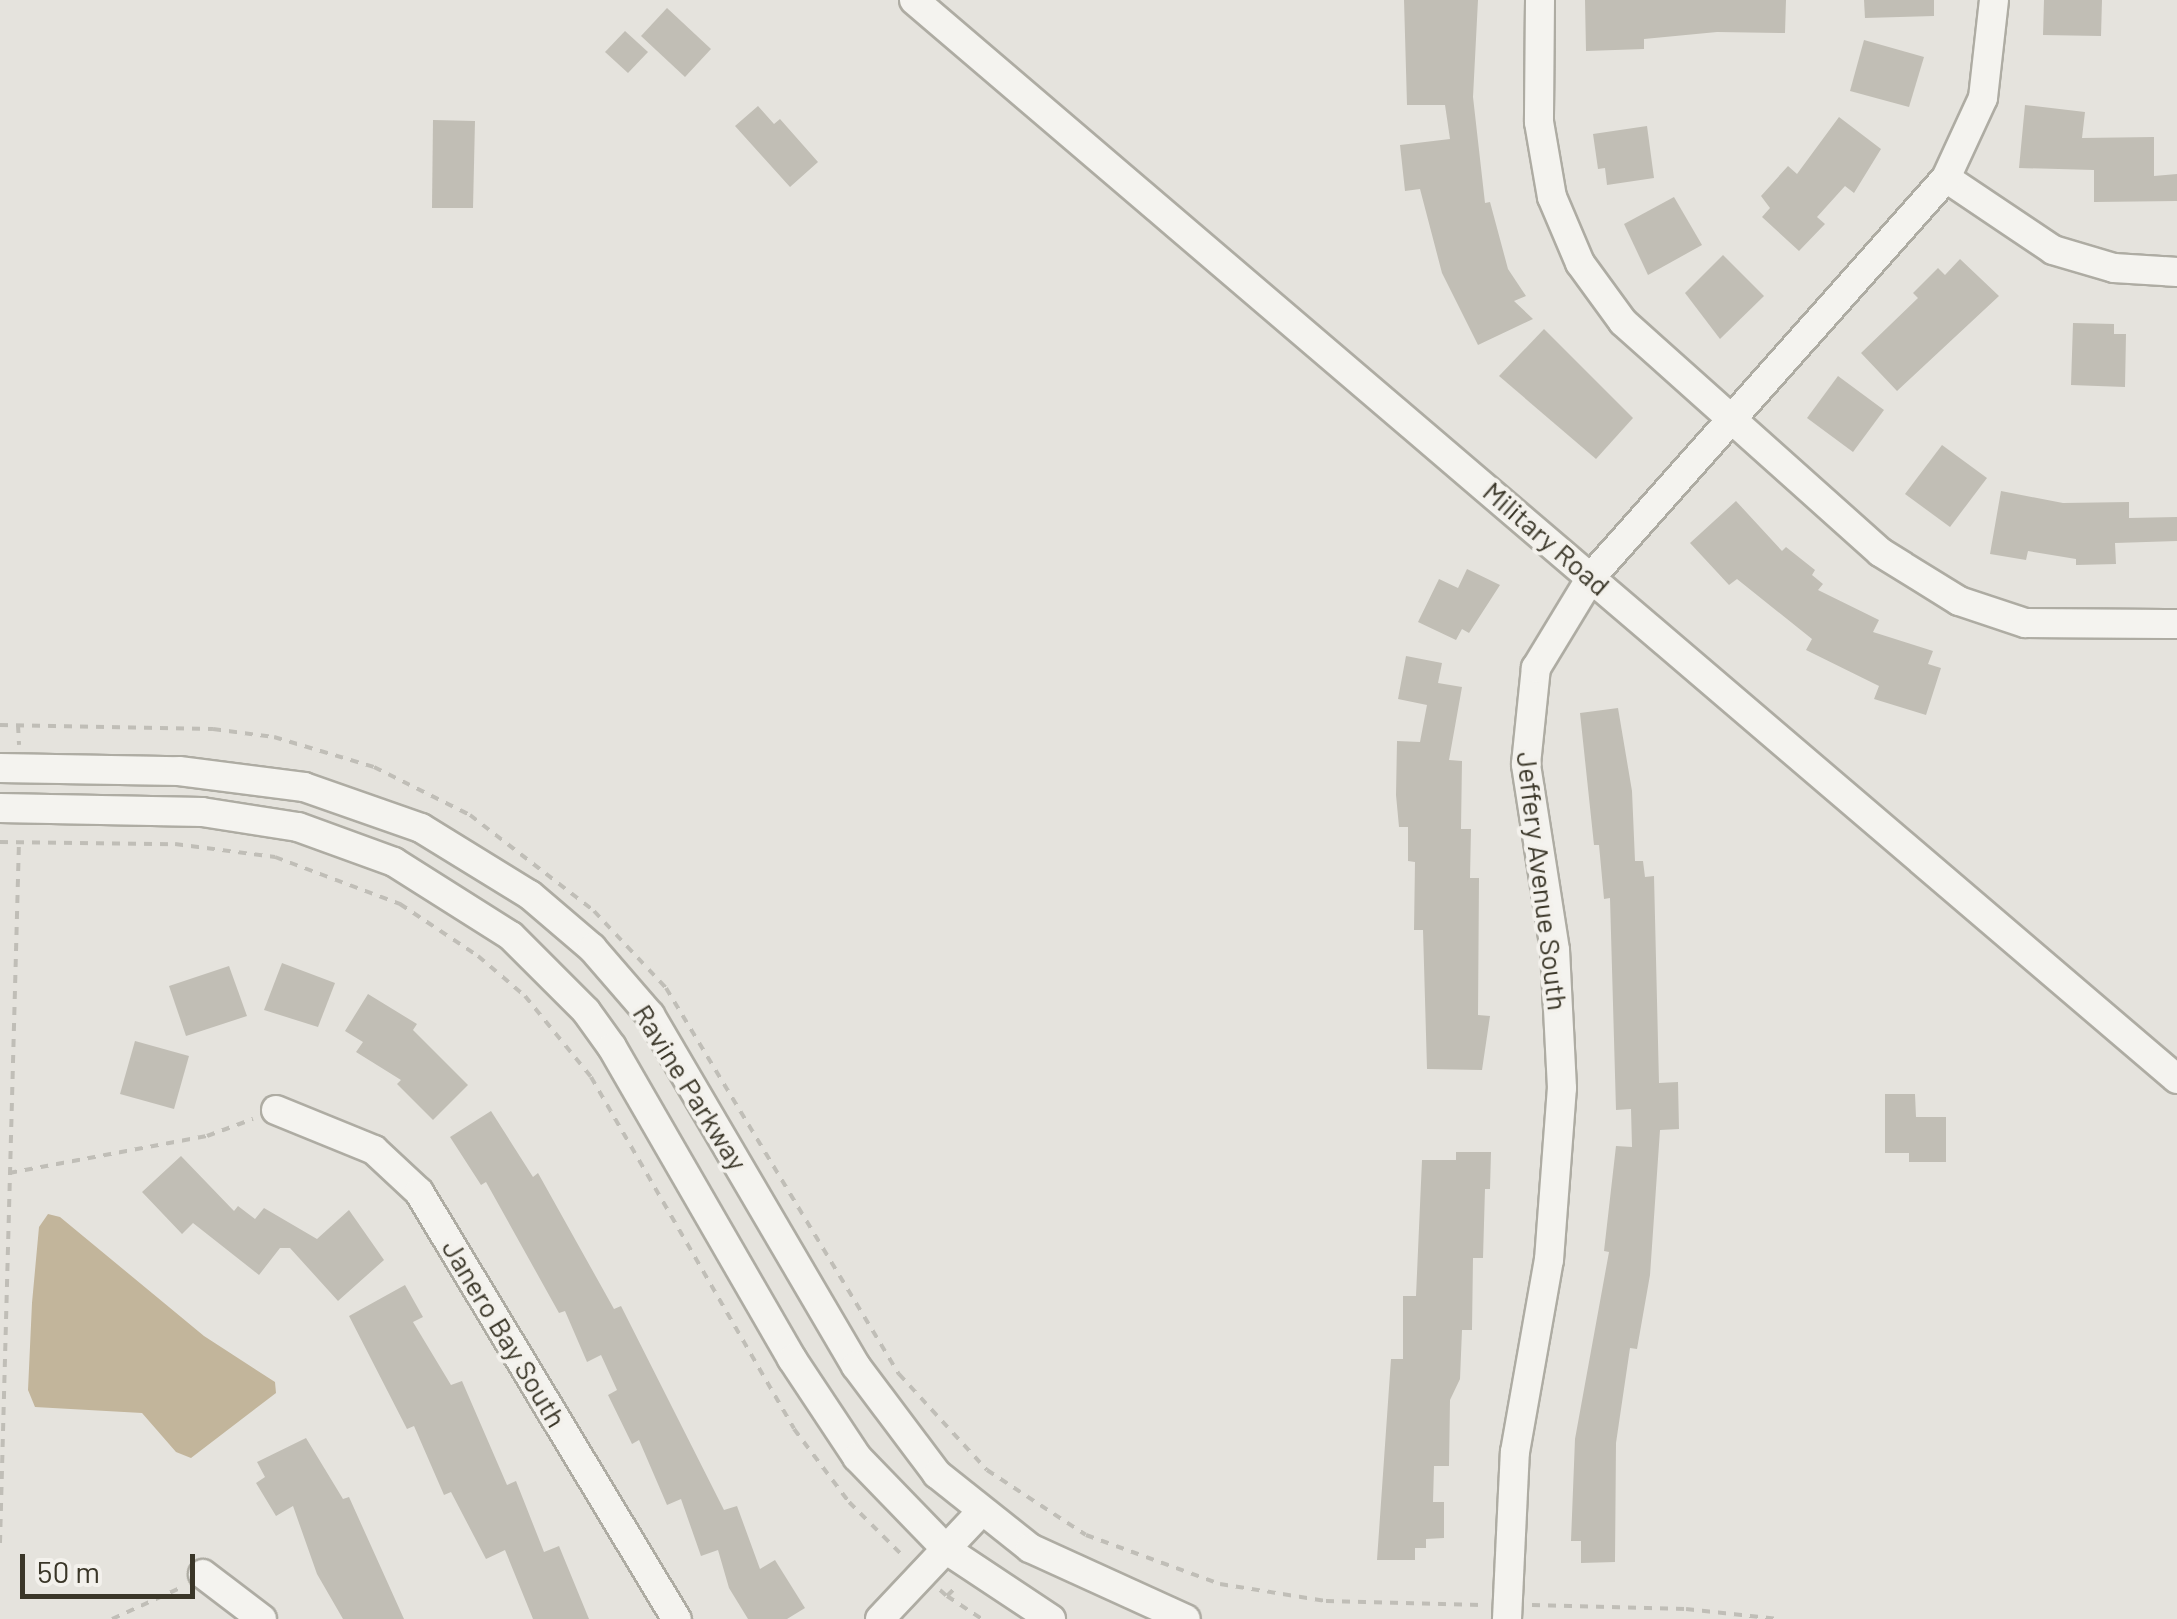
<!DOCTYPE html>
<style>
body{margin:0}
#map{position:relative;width:2177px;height:1619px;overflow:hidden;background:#e5e3dd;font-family:Barlow,sans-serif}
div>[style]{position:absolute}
.water>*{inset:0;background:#c2b59b}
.building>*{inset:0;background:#c1beb5}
.path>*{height:4px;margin-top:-2px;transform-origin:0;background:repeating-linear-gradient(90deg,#c0beb7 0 8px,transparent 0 16px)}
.roads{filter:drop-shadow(2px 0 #aeaca3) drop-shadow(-2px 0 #aeaca3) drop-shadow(0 2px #aeaca3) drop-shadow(0 -2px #aeaca3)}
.minor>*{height:28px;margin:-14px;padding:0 14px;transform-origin:14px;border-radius:14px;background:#f4f3ef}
span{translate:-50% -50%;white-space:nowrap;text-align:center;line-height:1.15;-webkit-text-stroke:8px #f3f1ec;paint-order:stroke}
.street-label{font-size:28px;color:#3a3628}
.scale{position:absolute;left:20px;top:1554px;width:175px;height:45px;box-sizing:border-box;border:5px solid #3a3628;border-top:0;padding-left:12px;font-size:30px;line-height:35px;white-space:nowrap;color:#3a3628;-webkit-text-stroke:8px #f3f1ec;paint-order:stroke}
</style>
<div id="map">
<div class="water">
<i style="clip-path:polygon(48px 1214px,60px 1217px,204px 1336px,275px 1382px,276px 1393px,191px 1458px,176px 1452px,142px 1413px,35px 1407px,28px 1390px,32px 1303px,39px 1227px)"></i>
</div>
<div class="building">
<i style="clip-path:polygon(1404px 0,1478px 0,1473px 97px,1485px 203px,1490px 202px,1508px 269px,1526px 296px,1514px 301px,1533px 319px,1478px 345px,1442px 273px,1420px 189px,1405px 191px,1400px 145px,1450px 139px,1445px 105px,1407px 105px)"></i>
<i style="clip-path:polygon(1585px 0,1786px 0,1785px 33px,1717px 32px,1644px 39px,1644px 49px,1586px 51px)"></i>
<i style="clip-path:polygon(1864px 0,1934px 0,1934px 16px,1865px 18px)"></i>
<i style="clip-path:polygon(2044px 0,2102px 0,2101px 36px,2043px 35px)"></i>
<i style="clip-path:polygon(667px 8px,711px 49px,685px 77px,641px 36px)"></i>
<i style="clip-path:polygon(625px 31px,648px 52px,628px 73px,605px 52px)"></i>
<i style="clip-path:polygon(1864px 40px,1924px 57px,1909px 107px,1850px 91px)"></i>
<i style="clip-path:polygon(2025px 105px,2085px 112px,2082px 138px,2154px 137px,2154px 176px,2177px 174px,2177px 201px,2094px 202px,2094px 170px,2019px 168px)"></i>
<i style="clip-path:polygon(758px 106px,774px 124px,780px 119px,818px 162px,790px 187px,735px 126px)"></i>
<i style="clip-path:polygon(1839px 117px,1881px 149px,1854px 193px,1845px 186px,1817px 217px,1825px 224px,1799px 251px,1762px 217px,1770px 208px,1761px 196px,1788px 166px,1797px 174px)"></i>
<i style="clip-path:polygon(433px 120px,475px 121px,473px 208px,432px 208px)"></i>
<i style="clip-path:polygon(1647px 126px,1654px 178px,1607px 185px,1605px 168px,1598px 169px,1593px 134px)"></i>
<i style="clip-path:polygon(1674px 197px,1702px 245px,1648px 275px,1624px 224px)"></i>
<i style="clip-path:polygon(1723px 255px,1764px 296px,1720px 339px,1685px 293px)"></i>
<i style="clip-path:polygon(1960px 259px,1999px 296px,1897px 391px,1861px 353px,1918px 298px,1913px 293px,1938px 268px,1945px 275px)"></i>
<i style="clip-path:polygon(2073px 323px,2114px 324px,2114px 334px,2126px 334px,2125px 387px,2071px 385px)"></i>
<i style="clip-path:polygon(1544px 329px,1633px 418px,1596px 459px,1499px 376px)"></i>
<i style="clip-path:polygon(1838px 376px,1884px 410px,1853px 452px,1807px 418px)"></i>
<i style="clip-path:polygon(1942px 445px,1987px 478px,1950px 527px,1905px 494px)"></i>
<i style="clip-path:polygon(2001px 491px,2063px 503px,2129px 502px,2129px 518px,2177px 517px,2177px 541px,2115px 543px,2116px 564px,2076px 565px,2076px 559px,2028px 551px,2026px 560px,1990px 554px)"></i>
<i style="clip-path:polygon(1736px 501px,1782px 551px,1786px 547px,1815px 570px,1812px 575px,1823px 584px,1818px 590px,1879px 620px,1873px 632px,1933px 651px,1928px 664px,1941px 668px,1926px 715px,1874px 699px,1879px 686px,1806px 650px,1812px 639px,1737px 579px,1729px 585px,1690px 543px)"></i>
<i style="clip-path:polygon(1467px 569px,1500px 585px,1469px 633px,1462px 629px,1456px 640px,1418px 622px,1439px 579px,1458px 588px)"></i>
<i style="clip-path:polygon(1406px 656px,1442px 663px,1438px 683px,1462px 687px,1449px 760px,1462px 761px,1461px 829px,1471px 829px,1470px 878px,1479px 878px,1478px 1015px,1490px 1016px,1482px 1070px,1427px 1069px,1423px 930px,1414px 930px,1415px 862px,1408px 861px,1408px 827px,1399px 827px,1396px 795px,1397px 741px,1420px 742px,1427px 705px,1398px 699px)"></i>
<i style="clip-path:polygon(1618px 708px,1632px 791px,1635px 861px,1643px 861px,1645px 877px,1654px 876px,1659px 1083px,1678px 1082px,1679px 1129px,1660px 1130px,1650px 1275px,1637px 1349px,1630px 1348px,1616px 1443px,1615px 1562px,1581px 1563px,1581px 1541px,1571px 1541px,1575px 1439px,1609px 1252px,1604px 1251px,1616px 1146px,1632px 1147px,1631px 1109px,1616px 1110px,1610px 898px,1604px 899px,1599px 845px,1594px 845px,1580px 713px)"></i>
<i style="clip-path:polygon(282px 963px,335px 983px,318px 1027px,264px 1010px)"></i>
<i style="clip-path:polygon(229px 966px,247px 1016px,186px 1036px,169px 986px)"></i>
<i style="clip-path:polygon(368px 994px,417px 1024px,413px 1030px,468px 1085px,433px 1120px,397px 1084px,401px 1080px,356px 1052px,363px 1042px,345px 1031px)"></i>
<i style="clip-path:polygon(135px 1041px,189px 1056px,174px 1109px,120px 1094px)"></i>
<i style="clip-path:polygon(1885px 1094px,1915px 1094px,1916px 1117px,1946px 1117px,1946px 1162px,1909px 1162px,1909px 1153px,1885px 1153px)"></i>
<i style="clip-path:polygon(491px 1111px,533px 1177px,538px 1173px,614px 1309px,621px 1306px,724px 1510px,737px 1506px,760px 1569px,775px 1560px,805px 1608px,787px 1619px,748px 1619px,729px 1588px,718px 1550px,701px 1556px,681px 1499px,667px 1505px,639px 1440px,632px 1444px,608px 1395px,617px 1390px,601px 1355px,587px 1362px,565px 1311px,559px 1313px,486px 1182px,481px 1185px,450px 1137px)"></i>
<i style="clip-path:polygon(1456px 1152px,1491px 1152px,1490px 1189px,1485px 1189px,1483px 1258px,1473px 1258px,1472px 1330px,1462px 1330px,1460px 1379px,1450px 1400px,1449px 1466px,1434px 1466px,1433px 1502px,1444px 1502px,1444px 1538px,1426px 1539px,1426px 1548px,1415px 1548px,1415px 1560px,1377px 1560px,1391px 1359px,1403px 1359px,1403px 1296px,1416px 1296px,1422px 1160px,1456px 1160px)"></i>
<i style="clip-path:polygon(181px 1156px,234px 1211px,238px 1206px,255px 1219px,264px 1208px,317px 1239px,349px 1210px,384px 1260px,338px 1301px,290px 1248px,280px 1248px,259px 1275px,193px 1223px,182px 1234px,142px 1192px)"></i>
<i style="clip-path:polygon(405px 1285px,423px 1317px,413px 1322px,451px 1385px,462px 1381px,507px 1485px,516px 1481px,544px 1552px,559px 1546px,589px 1619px,533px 1619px,505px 1550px,486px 1559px,451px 1492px,444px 1495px,414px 1426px,407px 1429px,349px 1316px)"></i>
<i style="clip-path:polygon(306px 1438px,343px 1499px,349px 1497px,404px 1619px,343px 1619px,317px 1574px,293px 1506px,276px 1516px,256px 1483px,265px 1477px,257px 1462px)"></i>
</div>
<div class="path">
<i style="left:0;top:725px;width:213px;rotate:1.1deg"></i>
<i style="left:213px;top:729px;width:62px;rotate:7.5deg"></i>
<i style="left:274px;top:737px;width:104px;rotate:16.7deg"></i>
<i style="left:374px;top:767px;width:107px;rotate:26.6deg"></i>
<i style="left:470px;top:815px;width:157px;rotate:37.7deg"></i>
<i style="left:594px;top:911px;width:105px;rotate:46.9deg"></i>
<i style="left:666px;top:988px;width:451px;rotate:58.9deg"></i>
<i style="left:899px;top:1374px;width:130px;rotate:47.5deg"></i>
<i style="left:987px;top:1470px;width:118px;rotate:33.3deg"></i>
<i style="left:1086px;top:1535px;width:143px;rotate:20.1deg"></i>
<i style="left:1220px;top:1584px;width:107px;rotate:9.1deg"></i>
<i style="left:1326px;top:1601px;width:155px;rotate:1.5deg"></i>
<i style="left:18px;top:725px;width:20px;rotate:87deg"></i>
<i style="left:0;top:842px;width:175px;rotate:0.7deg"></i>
<i style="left:175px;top:844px;width:101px;rotate:7.4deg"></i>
<i style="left:275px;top:857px;width:134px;rotate:20.6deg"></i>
<i style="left:400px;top:904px;width:94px;rotate:33.7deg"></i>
<i style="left:478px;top:956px;width:62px;rotate:40.4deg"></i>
<i style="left:525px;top:996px;width:104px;rotate:50.8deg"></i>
<i style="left:591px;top:1077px;width:406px;rotate:60deg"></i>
<i style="left:794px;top:1429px;width:91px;rotate:53deg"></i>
<i style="left:849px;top:1502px;width:78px;rotate:45deg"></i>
<i style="left:9px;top:1173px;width:201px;rotate:-10.6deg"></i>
<i style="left:207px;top:1136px;width:49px;rotate:-20.3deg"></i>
<i style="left:0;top:1543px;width:703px;rotate:-88.45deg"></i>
<i style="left:940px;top:1590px;width:9px;rotate:41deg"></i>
<i style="left:947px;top:1596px;width:11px;rotate:-45deg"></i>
<i style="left:947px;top:1596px;width:42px;rotate:33.3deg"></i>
<i style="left:1532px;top:1605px;width:154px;rotate:1.5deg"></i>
<i style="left:1686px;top:1609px;width:93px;rotate:6.2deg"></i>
<i style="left:112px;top:1619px;width:75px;rotate:-24.5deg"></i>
</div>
<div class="roads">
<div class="minor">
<i style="left:914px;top:0;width:1661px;rotate:40.51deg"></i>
<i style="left:1540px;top:0;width:122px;rotate:90.5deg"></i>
<i style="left:1539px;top:122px;width:76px;rotate:80.2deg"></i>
<i style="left:1552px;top:197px;width:72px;rotate:67deg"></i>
<i style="left:1580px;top:263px;width:73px;rotate:53.9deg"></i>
<i style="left:1623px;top:322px;width:345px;rotate:41.8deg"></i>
<i style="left:1880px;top:552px;width:93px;rotate:31.8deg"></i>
<i style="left:1959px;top:601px;width:70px;rotate:18.4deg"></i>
<i style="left:2025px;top:623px;width:152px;rotate:0.4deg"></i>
<i style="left:1946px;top:178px;width:129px;rotate:33.9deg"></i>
<i style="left:2053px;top:250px;width:64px;rotate:16.4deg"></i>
<i style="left:2114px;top:268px;width:63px;rotate:3.6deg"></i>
<i style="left:0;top:768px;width:179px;rotate:1deg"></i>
<i style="left:179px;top:771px;width:126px;rotate:7.3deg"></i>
<i style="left:304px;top:787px;width:124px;rotate:19.3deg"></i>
<i style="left:421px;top:828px;width:128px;rotate:31.6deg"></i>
<i style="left:530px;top:895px;width:82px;rotate:40.5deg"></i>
<i style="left:592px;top:948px;width:89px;rotate:49.1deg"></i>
<i style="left:650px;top:1015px;width:407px;rotate:59.6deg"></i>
<i style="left:856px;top:1366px;width:135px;rotate:53.1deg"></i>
<i style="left:937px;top:1474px;width:119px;rotate:38.5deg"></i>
<i style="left:1030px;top:1548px;width:171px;rotate:24.5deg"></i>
<i style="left:0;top:808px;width:202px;rotate:1.1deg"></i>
<i style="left:202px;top:812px;width:97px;rotate:8.9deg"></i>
<i style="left:298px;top:827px;width:102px;rotate:20deg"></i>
<i style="left:394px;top:862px;width:138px;rotate:32.3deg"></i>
<i style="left:511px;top:936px;width:106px;rotate:45deg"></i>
<i style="left:586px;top:1011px;width:44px;rotate:54.2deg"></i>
<i style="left:612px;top:1047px;width:360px;rotate:60deg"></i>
<i style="left:792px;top:1359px;width:118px;rotate:56.4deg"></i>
<i style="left:857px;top:1457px;width:129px;rotate:45.9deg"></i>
<i style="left:947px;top:1550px;width:125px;rotate:33.6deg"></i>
<i style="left:276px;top:1110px;width:106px;rotate:22.2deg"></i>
<i style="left:374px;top:1150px;width:62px;rotate:43deg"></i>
<i style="left:419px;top:1192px;width:499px;rotate:58.9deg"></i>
<i style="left:203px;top:1574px;width:74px;rotate:37.3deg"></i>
<i style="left:880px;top:1619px;width:147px;rotate:-46.7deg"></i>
<i style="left:1507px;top:1619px;width:167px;rotate:-87.3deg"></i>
<i style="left:1515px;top:1452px;width:195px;rotate:-80deg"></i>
<i style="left:1549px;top:1260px;width:172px;rotate:-85.7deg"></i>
<i style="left:1562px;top:1088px;width:138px;rotate:-92.9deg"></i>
<i style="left:1555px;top:950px;width:188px;rotate:-98.9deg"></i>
<i style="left:1526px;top:764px;width:97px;rotate:-84.1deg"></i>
<i style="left:1536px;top:668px;width:108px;rotate:-58.7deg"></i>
<i style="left:1592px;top:576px;width:533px;rotate:-48.35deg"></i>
<i style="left:1946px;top:178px;width:88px;rotate:-65.2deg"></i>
<i style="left:1983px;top:98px;width:99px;rotate:-83.6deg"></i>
</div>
</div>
<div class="street-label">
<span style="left:1547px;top:538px;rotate:41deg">Military Road</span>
<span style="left:1543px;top:881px;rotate:83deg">Jeffery Avenue South</span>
<span style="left:691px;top:1087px;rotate:58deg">Ravine Parkway</span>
<span style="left:505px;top:1333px;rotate:59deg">Janero Bay South</span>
</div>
<div class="scale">50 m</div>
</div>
